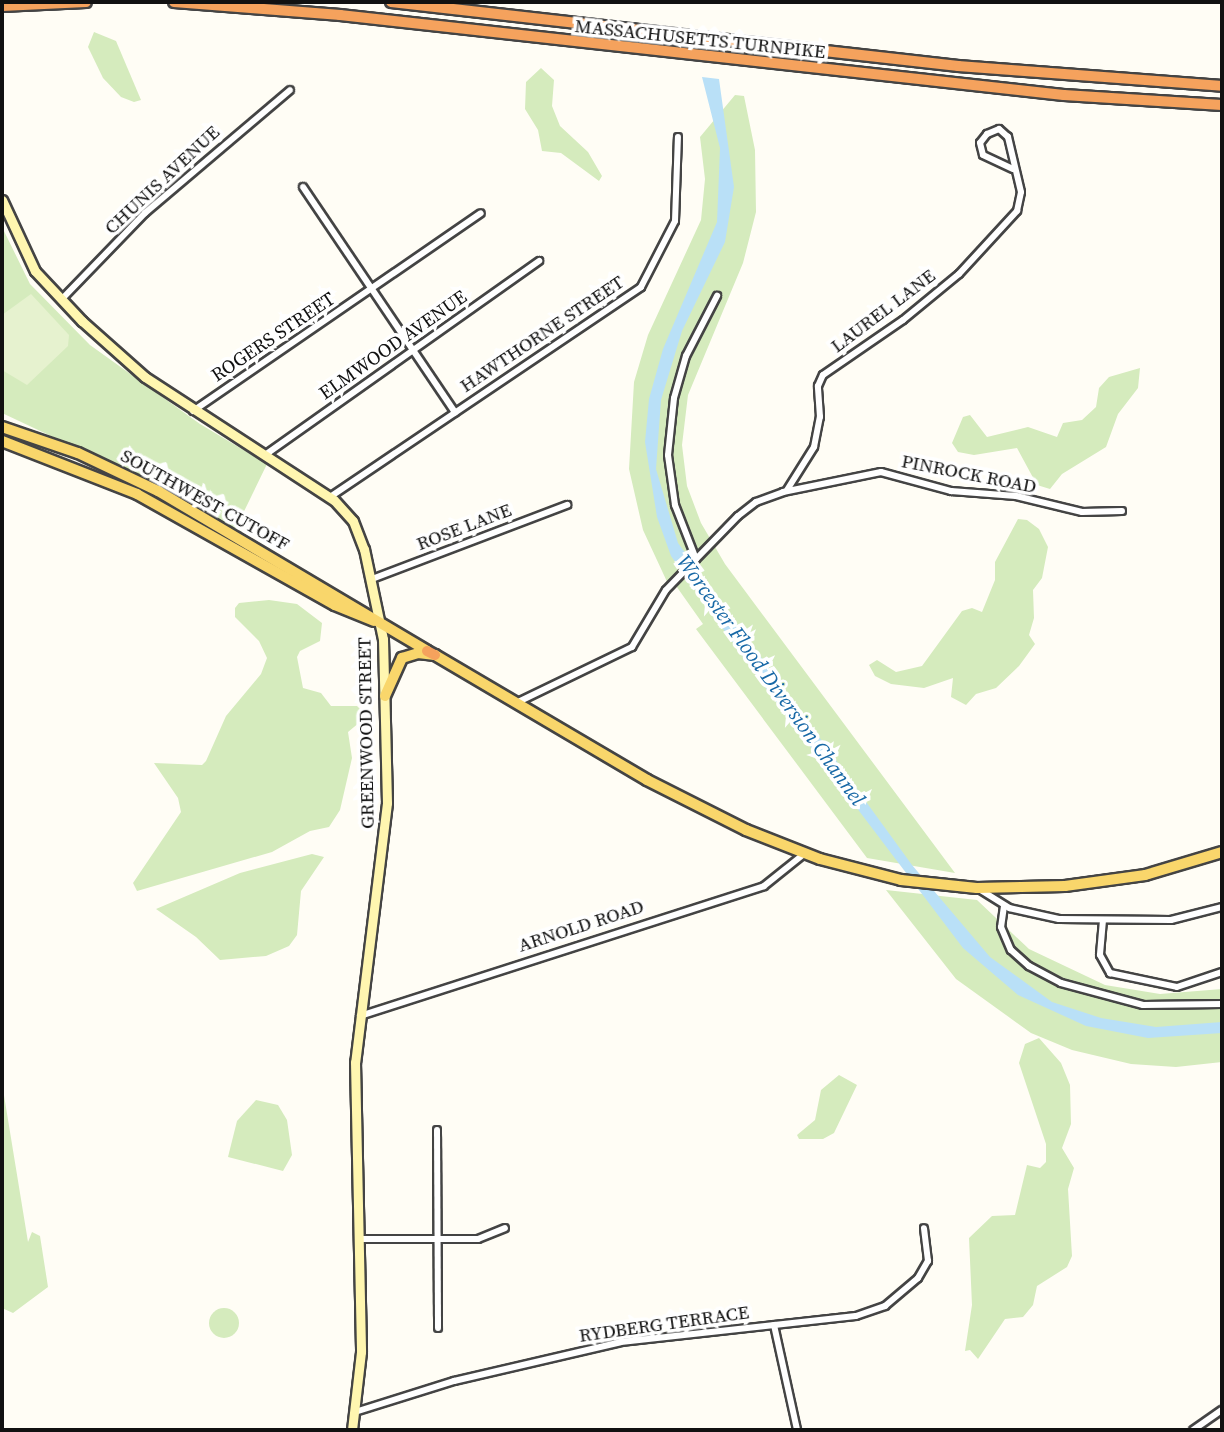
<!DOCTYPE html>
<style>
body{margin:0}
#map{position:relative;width:1224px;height:1432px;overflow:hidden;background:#fffdf5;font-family:"Source Serif 4",serif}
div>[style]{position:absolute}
.green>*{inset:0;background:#d5ebbd}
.round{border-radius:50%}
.pitch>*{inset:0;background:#e6f2cf}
.water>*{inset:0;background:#b9e0f7}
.roads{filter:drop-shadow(2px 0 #444) drop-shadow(-2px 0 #444) drop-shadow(0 2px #444) drop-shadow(0 -2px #444)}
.street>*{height:6px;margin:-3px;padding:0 3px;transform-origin:3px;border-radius:3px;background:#fff}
.secondary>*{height:9px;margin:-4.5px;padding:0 4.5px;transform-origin:4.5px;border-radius:4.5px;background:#fff6b0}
.primary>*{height:10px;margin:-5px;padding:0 5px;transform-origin:5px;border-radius:5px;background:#f9d66b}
.highway>*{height:10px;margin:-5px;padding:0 5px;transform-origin:5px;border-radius:5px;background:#f5a25d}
span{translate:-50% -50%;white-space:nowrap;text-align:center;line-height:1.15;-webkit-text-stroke:7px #fff;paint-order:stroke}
.street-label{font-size:19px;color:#111}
.water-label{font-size:21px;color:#1768a6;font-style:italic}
.frame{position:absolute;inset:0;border:4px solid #111;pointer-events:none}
</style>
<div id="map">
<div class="green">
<i style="clip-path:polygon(94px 32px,116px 41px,141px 100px,134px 102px,121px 97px,103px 78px,88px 47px)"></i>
<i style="clip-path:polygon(541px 68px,554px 80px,552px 106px,560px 126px,588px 152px,602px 176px,599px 181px,561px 153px,542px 151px,538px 130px,525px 109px,526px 82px)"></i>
<i style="clip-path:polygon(735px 95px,744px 96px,755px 150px,756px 212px,743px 263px,688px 395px,682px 445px,687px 486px,701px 523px,725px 564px,955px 873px,867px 858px,696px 629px,703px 624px,674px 583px,669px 586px,643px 530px,629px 469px,634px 382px,648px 335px,701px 220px,705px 179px,700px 137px)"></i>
<i style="clip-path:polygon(3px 229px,30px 284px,90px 345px,200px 424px,267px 464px,234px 532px,170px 492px,2px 413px)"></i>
<i style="clip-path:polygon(1140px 368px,1138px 388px,1118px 414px,1106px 447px,1062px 474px,1050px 489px,1037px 485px,1017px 448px,974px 455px,958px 452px,952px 443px,963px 417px,970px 415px,987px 437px,1028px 427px,1057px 437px,1063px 423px,1082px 420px,1096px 407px,1099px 388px,1109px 377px)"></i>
<i style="clip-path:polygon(1018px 519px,1027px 520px,1039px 529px,1048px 547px,1042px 578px,1033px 590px,1034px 618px,1029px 635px,1035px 644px,1019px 666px,996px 688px,976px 694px,966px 705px,951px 697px,953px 678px,924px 688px,891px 684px,875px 676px,869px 665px,877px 660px,896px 672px,922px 666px,962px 611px,972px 608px,982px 612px,995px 580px,995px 562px)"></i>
<i style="clip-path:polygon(269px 600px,297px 604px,322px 623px,320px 641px,300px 651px,297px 657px,303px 688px,321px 693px,331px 706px,357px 706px,361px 710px,360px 722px,348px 732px,352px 758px,340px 810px,329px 827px,310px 831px,272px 852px,137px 891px,133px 883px,181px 812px,178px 798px,154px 763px,202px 765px,206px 761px,226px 716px,261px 674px,267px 658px,259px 641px,235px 617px,235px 608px,239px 603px)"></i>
<i style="clip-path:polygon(312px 854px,324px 857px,301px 891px,297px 935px,289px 946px,266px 956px,220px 960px,196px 937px,156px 909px,240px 873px)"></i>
<i style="clip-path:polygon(886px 890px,977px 900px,1029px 949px,1105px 985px,1160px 994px,1222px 989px,1222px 1062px,1176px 1067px,1131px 1064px,1072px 1050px,1031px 1033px,956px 979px)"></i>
<i style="clip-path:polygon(1039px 1038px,1061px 1063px,1070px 1085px,1071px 1124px,1062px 1148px,1074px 1168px,1068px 1189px,1072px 1256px,1067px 1267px,1037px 1286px,1033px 1305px,1023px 1317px,1005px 1319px,978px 1359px,970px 1350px,965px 1351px,972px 1305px,969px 1238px,992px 1216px,1015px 1215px,1027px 1165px,1040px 1168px,1046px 1162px,1046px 1144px,1019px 1063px,1025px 1044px)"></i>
<i style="clip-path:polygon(839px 1075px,857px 1085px,834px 1133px,823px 1139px,799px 1139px,797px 1135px,815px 1120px,821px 1090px)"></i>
<i style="clip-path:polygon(2px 1083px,28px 1242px,32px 1232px,40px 1236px,48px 1287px,13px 1313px,2px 1308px)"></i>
<i style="clip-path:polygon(256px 1100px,278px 1105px,287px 1120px,292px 1155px,283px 1171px,228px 1157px,237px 1121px)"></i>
<i class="round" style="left:209px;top:1308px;width:30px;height:30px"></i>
</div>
<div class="pitch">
<i style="clip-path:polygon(31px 294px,69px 335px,68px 346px,27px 385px,2px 370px,2px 315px)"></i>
</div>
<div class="water">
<i style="clip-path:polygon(702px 77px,719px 79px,734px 187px,725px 242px,682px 331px,661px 400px,656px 469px,678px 543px,912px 865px,990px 957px,1052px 1002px,1101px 1018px,1156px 1027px,1222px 1022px,1222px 1033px,1148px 1038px,1086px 1026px,1018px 995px,963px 948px,759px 679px,671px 556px,657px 517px,645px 442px,649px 399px,663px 349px,717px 222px,720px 148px)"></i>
</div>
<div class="roads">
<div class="street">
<i style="left:303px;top:187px;width:272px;rotate:56deg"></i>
<i style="left:61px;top:300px;width:121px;rotate:-46deg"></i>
<i style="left:145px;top:213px;width:190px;rotate:-40.3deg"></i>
<i style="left:193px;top:411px;width:349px;rotate:-34.5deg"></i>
<i style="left:265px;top:455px;width:336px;rotate:-35.3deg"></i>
<i style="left:787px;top:490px;width:51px;rotate:-57.9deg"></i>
<i style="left:814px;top:447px;width:31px;rotate:-79deg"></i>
<i style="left:820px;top:417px;width:31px;rotate:-94deg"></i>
<i style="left:818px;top:386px;width:12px;rotate:-66deg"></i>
<i style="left:823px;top:375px;width:97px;rotate:-34.5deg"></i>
<i style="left:903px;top:320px;width:72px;rotate:-39.4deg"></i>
<i style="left:959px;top:274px;width:86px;rotate:-47.4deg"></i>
<i style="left:1017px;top:211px;width:19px;rotate:-78deg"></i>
<i style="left:1021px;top:192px;width:57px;rotate:-103.3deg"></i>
<i style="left:1008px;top:137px;width:12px;rotate:-138deg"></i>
<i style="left:999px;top:129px;width:13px;rotate:157deg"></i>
<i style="left:987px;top:134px;width:11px;rotate:128deg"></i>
<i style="left:980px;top:143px;width:12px;rotate:76deg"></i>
<i style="left:983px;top:155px;width:33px;rotate:25deg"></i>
<i style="left:330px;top:497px;width:375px;rotate:-34deg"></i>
<i style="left:641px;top:287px;width:74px;rotate:-62.7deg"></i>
<i style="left:675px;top:221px;width:84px;rotate:-88deg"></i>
<i style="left:696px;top:559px;width:58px;rotate:-111.3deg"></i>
<i style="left:675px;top:505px;width:50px;rotate:-98deg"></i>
<i style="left:668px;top:455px;width:57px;rotate:-84deg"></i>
<i style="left:674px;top:398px;width:44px;rotate:-74.1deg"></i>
<i style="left:686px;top:356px;width:68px;rotate:-62.7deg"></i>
<i style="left:372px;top:579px;width:209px;rotate:-20.8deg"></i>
<i style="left:516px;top:703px;width:129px;rotate:-25.8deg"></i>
<i style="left:632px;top:647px;width:66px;rotate:-59.2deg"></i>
<i style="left:666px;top:590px;width:103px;rotate:-45.8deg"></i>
<i style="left:738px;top:516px;width:23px;rotate:-38deg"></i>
<i style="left:756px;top:502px;width:29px;rotate:-20deg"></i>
<i style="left:783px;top:492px;width:100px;rotate:-11.5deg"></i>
<i style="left:881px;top:472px;width:73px;rotate:15.2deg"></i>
<i style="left:951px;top:491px;width:65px;rotate:4.4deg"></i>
<i style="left:1016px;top:496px;width:68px;rotate:13.6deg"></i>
<i style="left:1082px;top:512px;width:40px;rotate:-1.4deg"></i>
<i style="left:979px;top:889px;width:36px;rotate:32deg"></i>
<i style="left:1009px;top:908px;width:51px;rotate:12.4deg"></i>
<i style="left:1059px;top:919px;width:112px;rotate:0.5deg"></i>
<i style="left:1171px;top:920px;width:53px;rotate:-14.3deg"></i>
<i style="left:1004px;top:906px;width:21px;rotate:98deg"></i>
<i style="left:1001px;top:927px;width:25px;rotate:67deg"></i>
<i style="left:1011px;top:950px;width:24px;rotate:42deg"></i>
<i style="left:1029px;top:966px;width:36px;rotate:28deg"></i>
<i style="left:1061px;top:983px;width:85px;rotate:15deg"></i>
<i style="left:1143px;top:1005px;width:79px;rotate:-0.7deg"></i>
<i style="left:1103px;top:920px;width:35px;rotate:95deg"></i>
<i style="left:1100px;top:955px;width:21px;rotate:61deg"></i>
<i style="left:1110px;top:973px;width:68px;rotate:11.8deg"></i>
<i style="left:1177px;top:987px;width:47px;rotate:-18.4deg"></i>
<i style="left:360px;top:1016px;width:424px;rotate:-17.8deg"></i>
<i style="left:764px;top:886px;width:51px;rotate:-38.7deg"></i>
<i style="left:437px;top:1130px;width:198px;rotate:89.7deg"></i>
<i style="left:358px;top:1239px;width:120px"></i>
<i style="left:478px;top:1239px;width:29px;rotate:-22deg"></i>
<i style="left:774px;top:1325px;width:107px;rotate:77.6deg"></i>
<i style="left:355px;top:1412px;width:104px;rotate:-17.4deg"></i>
<i style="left:454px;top:1381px;width:171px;rotate:-13.1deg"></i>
<i style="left:621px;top:1342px;width:236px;rotate:-6.3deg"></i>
<i style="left:856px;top:1316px;width:31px;rotate:-19deg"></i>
<i style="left:885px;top:1306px;width:43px;rotate:-40.3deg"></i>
<i style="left:918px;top:1278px;width:20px;rotate:-60deg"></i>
<i style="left:928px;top:1261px;width:33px;rotate:-97deg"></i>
<i style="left:1193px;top:1430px;width:35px;rotate:-35deg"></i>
</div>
<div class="secondary">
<i style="left:2px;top:200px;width:78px;rotate:65.1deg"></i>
<i style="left:35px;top:271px;width:69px;rotate:46.8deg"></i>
<i style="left:82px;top:321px;width:84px;rotate:41.6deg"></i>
<i style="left:145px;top:377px;width:225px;rotate:33.1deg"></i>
<i style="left:334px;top:500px;width:28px;rotate:48deg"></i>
<i style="left:353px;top:521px;width:30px;rotate:69deg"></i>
<i style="left:364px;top:549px;width:92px;rotate:78.1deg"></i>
<i style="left:383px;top:639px;width:164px;rotate:88.6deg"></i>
<i style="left:387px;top:803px;width:261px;rotate:97deg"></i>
<i style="left:355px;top:1062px;width:290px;rotate:88.8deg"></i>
<i style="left:361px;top:1352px;width:79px;rotate:96.6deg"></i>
</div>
<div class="primary">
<i style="left:2px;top:427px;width:80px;rotate:18.9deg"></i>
<i style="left:78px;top:453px;width:89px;rotate:25.4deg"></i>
<i style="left:158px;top:491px;width:313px;rotate:30.7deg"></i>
<i style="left:2px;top:441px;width:145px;rotate:21.4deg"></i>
<i style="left:137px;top:494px;width:227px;rotate:29.3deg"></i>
<i style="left:335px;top:605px;width:42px;rotate:22.3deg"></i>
<i style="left:385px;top:696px;width:42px;rotate:-65.9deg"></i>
<i style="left:402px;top:658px;width:17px;rotate:-17deg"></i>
<i style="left:418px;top:653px;width:17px;rotate:7deg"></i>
<i style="left:435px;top:655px;width:246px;rotate:30.5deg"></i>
<i style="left:647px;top:780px;width:111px;rotate:26.8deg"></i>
<i style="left:746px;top:830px;width:79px;rotate:21.4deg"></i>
<i style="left:820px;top:859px;width:84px;rotate:14.5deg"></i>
<i style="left:901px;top:880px;width:76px;rotate:6deg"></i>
<i style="left:977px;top:888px;width:88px;rotate:-1.3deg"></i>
<i style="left:1065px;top:886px;width:81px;rotate:-7.8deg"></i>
<i style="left:1145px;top:875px;width:80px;rotate:-16.6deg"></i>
</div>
<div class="highway">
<i style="left:174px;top:2px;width:167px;rotate:4.5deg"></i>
<i style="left:340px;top:15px;width:728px;rotate:6.31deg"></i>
<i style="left:1064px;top:95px;width:158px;rotate:3.6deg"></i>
<i style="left:391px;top:2px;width:571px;rotate:6.44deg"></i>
<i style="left:958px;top:66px;width:265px;rotate:4.3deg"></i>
<i style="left:2px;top:6px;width:84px;rotate:-2.7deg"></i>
<i style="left:427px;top:651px;width:9px;rotate:27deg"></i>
</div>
</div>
<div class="street-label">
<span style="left:700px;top:39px;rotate:6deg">MASSACHUSETTS TURNPIKE</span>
<span style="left:162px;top:180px;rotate:-43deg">CHUNIS AVENUE</span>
<span style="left:883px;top:311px;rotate:-37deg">LAUREL LANE</span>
<span style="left:542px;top:334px;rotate:-34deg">HAWTHORNE STREET</span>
<span style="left:273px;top:337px;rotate:-34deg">ROGERS STREET</span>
<span style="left:393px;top:345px;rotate:-35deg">ELMWOOD AVENUE</span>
<span style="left:969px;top:474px;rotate:11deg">PINROCK ROAD</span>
<span style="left:205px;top:500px;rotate:29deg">SOUTHWEST CUTOFF</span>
<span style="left:464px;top:527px;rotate:-21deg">ROSE LANE</span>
<span style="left:366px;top:733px;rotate:-91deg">GREENWOOD STREET</span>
<span style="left:581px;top:926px;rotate:-18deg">ARNOLD ROAD</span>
<span style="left:664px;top:1324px;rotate:-8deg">RYDBERG TERRACE</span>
</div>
<div class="water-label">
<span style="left:771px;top:680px;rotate:54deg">Worcester Flood Diversion Channel</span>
</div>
<div class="frame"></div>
</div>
